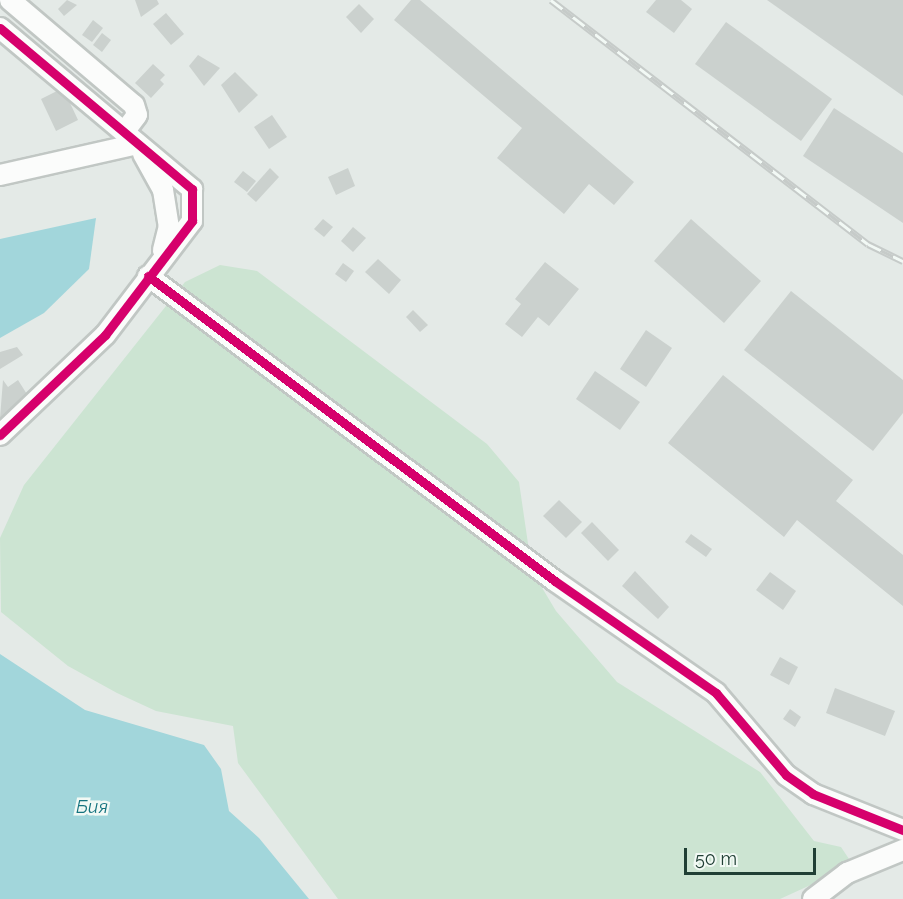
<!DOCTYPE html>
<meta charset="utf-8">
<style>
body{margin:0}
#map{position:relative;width:903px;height:899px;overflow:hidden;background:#e4eae7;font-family:Raleway,sans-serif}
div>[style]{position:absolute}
.green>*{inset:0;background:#cce4d2}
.water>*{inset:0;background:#a2d6db}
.building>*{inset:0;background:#cbd1ce}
.roads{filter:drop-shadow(2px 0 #c1c7c4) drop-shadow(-2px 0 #c1c7c4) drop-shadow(0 2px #c1c7c4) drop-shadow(0 -2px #c1c7c4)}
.minor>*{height:20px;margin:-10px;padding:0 10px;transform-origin:10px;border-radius:10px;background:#fbfcfb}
.rail>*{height:7px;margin-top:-3.5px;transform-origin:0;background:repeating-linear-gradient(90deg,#f2f9f5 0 14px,#c6cbc9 0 28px);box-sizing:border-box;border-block:2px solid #c6cbc9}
.cycleway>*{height:9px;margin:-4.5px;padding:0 4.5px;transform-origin:4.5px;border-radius:4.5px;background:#d6006c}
span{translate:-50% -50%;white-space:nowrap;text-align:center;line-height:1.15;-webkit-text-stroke:5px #f2f9f5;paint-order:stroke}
.water-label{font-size:18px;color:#15737f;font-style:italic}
.scale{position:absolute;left:684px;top:848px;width:132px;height:27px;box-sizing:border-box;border:3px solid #203f35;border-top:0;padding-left:8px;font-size:18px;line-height:21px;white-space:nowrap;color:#203f35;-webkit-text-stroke:4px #f2f9f5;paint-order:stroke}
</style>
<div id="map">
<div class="green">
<i style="clip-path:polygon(220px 265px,257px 271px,487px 444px,519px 482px,532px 571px,556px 611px,617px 682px,760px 772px,814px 841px,841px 847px,849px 859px,839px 872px,780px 899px,338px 899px,238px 763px,233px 726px,156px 711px,117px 693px,68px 666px,1px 612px,0 538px,24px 485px,185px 282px)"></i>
</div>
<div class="water">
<i style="clip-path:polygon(96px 218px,89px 269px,44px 313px,0 338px,0 239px)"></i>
<i style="clip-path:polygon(0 654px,85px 710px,204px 745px,221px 769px,229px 811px,259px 838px,309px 899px,0 899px)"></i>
</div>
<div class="building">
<i style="clip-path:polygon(67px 0,77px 5px,64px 16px,58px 9px)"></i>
<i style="clip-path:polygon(135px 0,157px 0,159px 4px,141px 17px)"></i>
<i style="clip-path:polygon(411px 0,420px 0,634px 182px,614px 205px,589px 184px,564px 214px,497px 158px,522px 128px,394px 20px)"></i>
<i style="clip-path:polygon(656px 0,681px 0,692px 9px,674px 33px,646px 12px)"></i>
<i style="clip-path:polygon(767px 0,903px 0,903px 96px)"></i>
<i style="clip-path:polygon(359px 4px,374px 19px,361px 33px,346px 17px)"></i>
<i style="clip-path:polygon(166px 13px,184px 34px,171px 45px,153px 24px)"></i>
<i style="clip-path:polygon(93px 20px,103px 28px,92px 42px,82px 35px)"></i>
<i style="clip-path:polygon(726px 22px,832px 99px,801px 141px,695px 64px)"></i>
<i style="clip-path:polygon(102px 33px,111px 40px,102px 52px,93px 45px)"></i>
<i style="clip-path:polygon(198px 55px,220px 68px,204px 86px,189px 66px)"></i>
<i style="clip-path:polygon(153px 64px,165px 75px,160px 80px,164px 84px,151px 98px,135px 83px)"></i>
<i style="clip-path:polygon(235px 72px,258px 95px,239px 113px,221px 85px)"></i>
<i style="clip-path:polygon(63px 88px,78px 120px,56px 131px,41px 99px)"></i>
<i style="clip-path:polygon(834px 108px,903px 153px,903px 223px,803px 156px)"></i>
<i style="clip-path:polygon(272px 115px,287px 137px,269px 149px,254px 127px)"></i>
<i style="clip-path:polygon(270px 168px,279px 177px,256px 202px,247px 194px)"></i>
<i style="clip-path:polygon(348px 168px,355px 186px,336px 195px,328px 177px)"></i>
<i style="clip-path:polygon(243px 171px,256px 181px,247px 192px,234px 182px)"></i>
<i style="clip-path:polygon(323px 219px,333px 227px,324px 237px,314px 229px)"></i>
<i style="clip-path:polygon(691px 219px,761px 281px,724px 323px,654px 261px)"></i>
<i style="clip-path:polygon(353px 227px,366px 238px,353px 252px,341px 241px)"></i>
<i style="clip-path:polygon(378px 259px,401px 280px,389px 294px,365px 272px)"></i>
<i style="clip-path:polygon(545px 262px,579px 289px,549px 326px,538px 317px,522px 337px,505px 324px,521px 304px,515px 299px)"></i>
<i style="clip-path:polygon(343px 263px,354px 271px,346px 282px,335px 274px)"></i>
<i style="clip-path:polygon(791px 291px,903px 380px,903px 413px,873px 451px,744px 350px)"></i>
<i style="clip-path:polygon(413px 310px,428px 325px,420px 332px,406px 317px)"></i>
<i style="clip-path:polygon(646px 330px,672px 348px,646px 387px,620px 369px)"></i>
<i style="clip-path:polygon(17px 347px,23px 355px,0 369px,0 352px)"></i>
<i style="clip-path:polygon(595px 371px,640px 402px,620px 430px,576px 399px)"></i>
<i style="clip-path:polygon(723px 375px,853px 480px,836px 501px,903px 555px,903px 606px,797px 520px,784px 537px,668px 443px)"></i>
<i style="clip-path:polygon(3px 380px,8px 387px,18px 380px,30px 399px,0 418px)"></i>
<i style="clip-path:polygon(559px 500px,582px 522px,566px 538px,543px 516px)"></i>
<i style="clip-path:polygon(592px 522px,619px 550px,608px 561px,581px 533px)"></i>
<i style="clip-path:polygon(691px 534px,712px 549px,706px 557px,685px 542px)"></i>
<i style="clip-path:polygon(635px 571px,669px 607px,658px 619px,622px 586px)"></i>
<i style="clip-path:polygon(770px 572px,796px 591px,783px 610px,756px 590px)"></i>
<i style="clip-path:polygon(780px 657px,798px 667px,789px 685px,770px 675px)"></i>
<i style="clip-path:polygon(835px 688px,895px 711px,885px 736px,826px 713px)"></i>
<i style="clip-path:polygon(790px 709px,801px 717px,795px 727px,783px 719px)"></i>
</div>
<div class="roads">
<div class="minor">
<i style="left:10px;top:0;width:162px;rotate:40.3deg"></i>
<i style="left:134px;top:105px;width:10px;rotate:73deg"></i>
<i style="left:137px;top:115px;width:21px;rotate:127deg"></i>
<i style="left:0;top:28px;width:251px;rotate:40deg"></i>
<i style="left:192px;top:189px;width:32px;rotate:90deg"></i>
<i style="left:192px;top:221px;width:143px;rotate:127.3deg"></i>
<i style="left:105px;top:335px;width:145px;rotate:136.4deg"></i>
<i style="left:143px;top:154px;width:41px;rotate:60.9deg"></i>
<i style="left:163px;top:190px;width:36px;rotate:81deg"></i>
<i style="left:169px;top:226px;width:25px;rotate:104deg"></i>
<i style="left:0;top:175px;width:141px;rotate:-12.7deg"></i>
<i style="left:148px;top:276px;width:509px;rotate:36.85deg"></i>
<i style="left:555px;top:581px;width:196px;rotate:34.8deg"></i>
<i style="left:716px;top:693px;width:108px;rotate:49.5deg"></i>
<i style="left:786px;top:775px;width:33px;rotate:35deg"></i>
<i style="left:813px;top:794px;width:97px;rotate:21.8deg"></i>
<i style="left:813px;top:899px;width:43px;rotate:-37.4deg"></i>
<i style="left:847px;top:873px;width:61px;rotate:-22.3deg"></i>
</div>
</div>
<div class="rail">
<i style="left:551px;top:0;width:400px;rotate:37.6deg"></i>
<i style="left:868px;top:244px;width:39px;rotate:26deg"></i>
</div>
<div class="cycleway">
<i style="left:0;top:28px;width:251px;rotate:40deg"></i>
<i style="left:192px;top:189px;width:32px;rotate:90deg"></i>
<i style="left:192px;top:221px;width:143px;rotate:127.3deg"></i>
<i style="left:105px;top:335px;width:145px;rotate:136.4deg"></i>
<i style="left:148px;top:276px;width:509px;rotate:36.85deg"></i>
<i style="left:555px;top:581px;width:196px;rotate:34.8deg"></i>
<i style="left:716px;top:693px;width:108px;rotate:49.5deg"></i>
<i style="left:786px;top:775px;width:33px;rotate:35deg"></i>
<i style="left:813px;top:794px;width:97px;rotate:21.8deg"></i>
</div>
<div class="water-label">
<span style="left:92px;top:807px">Бия</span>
</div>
<div class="scale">50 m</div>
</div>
